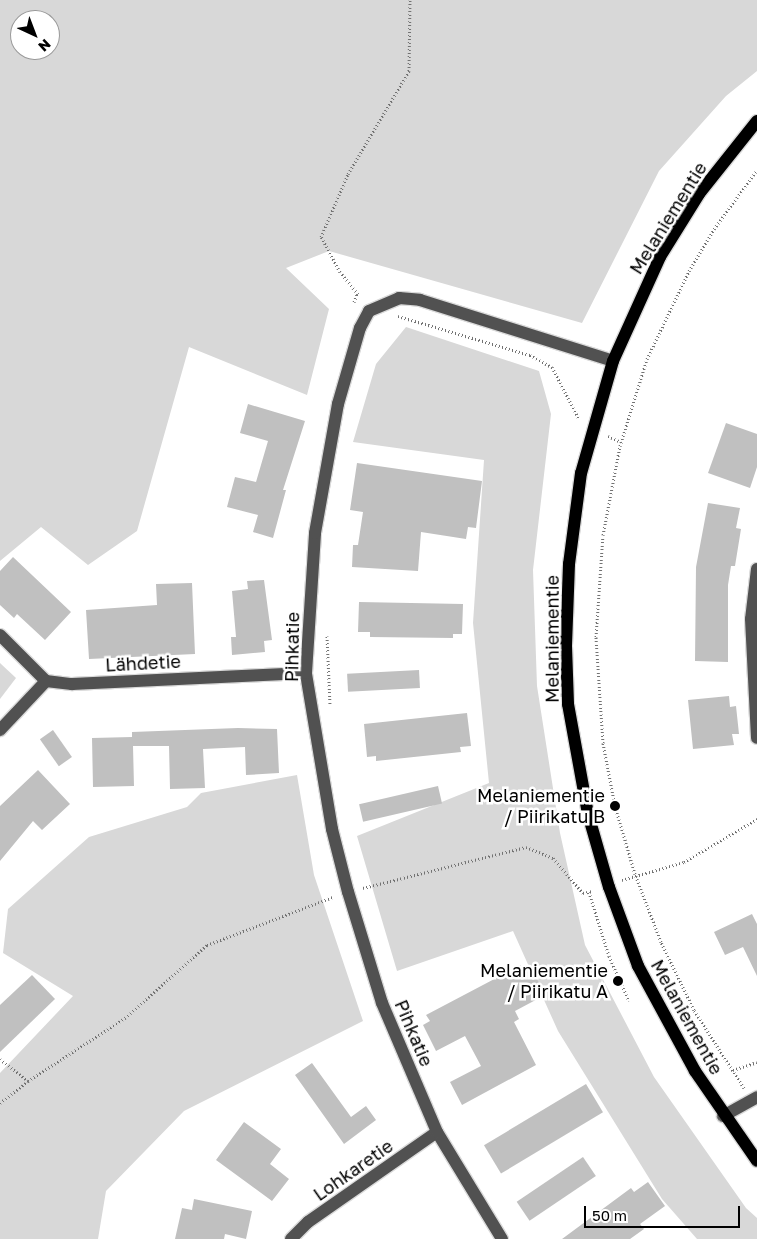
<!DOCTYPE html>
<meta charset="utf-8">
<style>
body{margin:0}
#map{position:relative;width:757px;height:1239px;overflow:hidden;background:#fff;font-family:"Golos Text",sans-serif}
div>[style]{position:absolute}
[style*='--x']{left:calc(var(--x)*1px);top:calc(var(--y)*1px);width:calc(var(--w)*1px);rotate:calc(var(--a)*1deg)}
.green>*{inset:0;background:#d8d8d8}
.building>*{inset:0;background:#c0c0c0;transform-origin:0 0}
.path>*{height:3px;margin-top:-1.5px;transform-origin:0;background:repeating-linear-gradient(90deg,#737373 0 1px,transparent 0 3.5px)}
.roads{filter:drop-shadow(1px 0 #dbdbdb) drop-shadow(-1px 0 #dbdbdb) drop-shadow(0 1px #dbdbdb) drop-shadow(0 -1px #dbdbdb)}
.minor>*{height:12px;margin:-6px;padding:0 6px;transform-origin:6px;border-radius:6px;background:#515151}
.major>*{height:12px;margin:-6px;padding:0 6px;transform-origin:6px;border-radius:6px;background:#000}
.dots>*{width:14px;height:14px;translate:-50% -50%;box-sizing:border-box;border:2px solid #fff;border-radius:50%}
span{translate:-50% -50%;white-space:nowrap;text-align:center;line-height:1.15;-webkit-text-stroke:5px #fff;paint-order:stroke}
.street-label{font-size:18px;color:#000}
.poi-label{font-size:18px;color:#000}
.right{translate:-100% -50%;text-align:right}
.north{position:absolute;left:10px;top:10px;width:50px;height:50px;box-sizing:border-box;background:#fff;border:1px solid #999;border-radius:50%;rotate:137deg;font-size:14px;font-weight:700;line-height:20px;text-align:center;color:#000}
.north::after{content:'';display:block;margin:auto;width:18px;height:22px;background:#000;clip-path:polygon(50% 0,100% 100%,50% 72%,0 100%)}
.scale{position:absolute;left:584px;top:1206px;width:156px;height:22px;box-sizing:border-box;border:2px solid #000;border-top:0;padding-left:6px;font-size:15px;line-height:18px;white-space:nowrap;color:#000;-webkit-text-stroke:4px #fff;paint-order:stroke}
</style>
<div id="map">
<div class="green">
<div style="clip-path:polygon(evenodd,0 0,757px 0,757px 71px,726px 96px,659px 171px,582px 323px,329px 251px,286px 268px,329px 309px,307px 395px,189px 347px,137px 531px,88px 565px,41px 527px,0 561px,0 0,20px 20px,50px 20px,50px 50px,20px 50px,20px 20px)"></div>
<div style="clip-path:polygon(406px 327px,539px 371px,551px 414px,533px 570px,537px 686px,560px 833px,585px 945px,654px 1077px,746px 1208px,757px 1218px,757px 1239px,697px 1239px,662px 1199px,558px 1031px,513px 931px,397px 971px,357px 836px,489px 783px,473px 623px,484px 460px,353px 442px,376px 364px)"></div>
<div style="clip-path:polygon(0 663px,16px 678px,0 699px)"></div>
<div style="clip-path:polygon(297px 775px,314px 875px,363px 1021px,184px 1111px,106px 1191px,98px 1239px,0 1239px,0 1073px,73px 996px,3px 953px,8px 909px,89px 837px,187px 807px,201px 793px)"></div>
</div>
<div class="building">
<div style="clip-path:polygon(248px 404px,305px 421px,283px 490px,286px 490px,273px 538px,253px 532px,258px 515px,227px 507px,235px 477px,256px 482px,268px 441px,240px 433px)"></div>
<div style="clip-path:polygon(726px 423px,757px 434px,757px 467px,750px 488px,708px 473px)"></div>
<div style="clip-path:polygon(357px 463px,482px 481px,476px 528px,468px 527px,466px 539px,421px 532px,418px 571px,352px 567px,353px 545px,358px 545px,363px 512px,350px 510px)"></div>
<div style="clip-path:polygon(708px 503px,740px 508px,736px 528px,741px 529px,735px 566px,731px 566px,728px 585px,728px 662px,695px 661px,696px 567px)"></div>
<div style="clip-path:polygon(13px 557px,71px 612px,45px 640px,17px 614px,14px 618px,0 605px,0 571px)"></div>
<div style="clip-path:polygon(264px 580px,272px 640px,264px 641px,265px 652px,232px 655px,231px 637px,236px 637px,232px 591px,248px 589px,247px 581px)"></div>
<div style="clip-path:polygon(192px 583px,195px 654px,89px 659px,86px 610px,157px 605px,156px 584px)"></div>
<div style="clip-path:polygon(359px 602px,463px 604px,462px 634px,453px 634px,453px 638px,370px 637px,370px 632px,358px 632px)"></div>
<div style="left:419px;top:670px;width:18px;height:72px;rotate:87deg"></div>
<div style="clip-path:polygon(729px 696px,730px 707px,736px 706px,739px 734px,732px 734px,734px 745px,693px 749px,688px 700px)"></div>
<div style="clip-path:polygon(467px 713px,471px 746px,460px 747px,461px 752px,376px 761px,376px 756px,367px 757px,364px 724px)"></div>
<div style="clip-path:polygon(238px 728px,277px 729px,279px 773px,246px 775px,245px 747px,203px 749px,205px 788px,170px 789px,169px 746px,133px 746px,134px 786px,93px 787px,92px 738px,132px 737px,132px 732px)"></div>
<div style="left:53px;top:730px;width:33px;height:16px;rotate:55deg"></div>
<div style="clip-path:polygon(38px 770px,70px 804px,42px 830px,33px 821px,0 861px,0 806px)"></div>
<div style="left:438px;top:786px;width:18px;height:81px;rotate:77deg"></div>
<div style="clip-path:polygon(752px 914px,757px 924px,757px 976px,743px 947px,725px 955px,714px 932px)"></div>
<div style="clip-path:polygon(521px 965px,525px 973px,532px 969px,545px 995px,515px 1011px,519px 1019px,514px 1022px,536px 1065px,462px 1105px,450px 1082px,481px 1066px,465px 1036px,436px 1051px,423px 1025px,430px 1021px,426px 1015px)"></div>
<div style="clip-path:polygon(32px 975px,55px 999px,0 1052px,0 1005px)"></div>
<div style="clip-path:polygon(312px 1063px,351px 1117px,366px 1106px,376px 1120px,344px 1144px,295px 1075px)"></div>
<div style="left:586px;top:1084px;width:33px;height:119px;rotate:59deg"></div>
<div style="clip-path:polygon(244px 1122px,281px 1149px,270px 1164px,289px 1179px,272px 1201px,216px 1160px)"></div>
<div style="left:583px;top:1157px;width:23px;height:80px;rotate:56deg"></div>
<div style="clip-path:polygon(648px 1182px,665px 1206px,640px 1224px,644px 1229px,630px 1239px,562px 1239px,631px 1188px,634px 1192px)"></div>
<div style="clip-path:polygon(194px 1199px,252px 1211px,246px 1239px,225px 1234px,224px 1239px,175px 1239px,182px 1208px,192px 1210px)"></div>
</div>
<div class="path">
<div style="--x:358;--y:294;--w:28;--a:-129"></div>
<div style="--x:340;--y:272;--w:40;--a:-118"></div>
<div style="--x:321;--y:237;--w:69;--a:-66.8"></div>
<div style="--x:348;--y:174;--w:120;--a:-59.4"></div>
<div style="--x:409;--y:71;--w:71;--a:-89.2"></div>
<div style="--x:354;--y:302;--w:9;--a:-69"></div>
<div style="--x:398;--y:316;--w:138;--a:16.5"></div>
<div style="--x:530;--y:355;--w:25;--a:29"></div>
<div style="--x:552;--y:367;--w:59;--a:62.6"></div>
<div style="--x:608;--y:436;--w:14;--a:25"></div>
<div style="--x:327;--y:636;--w:69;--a:87.5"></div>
<div style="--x:622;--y:880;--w:65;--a:-16.2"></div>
<div style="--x:684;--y:862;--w:85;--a:-30.5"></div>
<div style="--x:363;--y:888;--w:168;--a:-14.1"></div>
<div style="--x:526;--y:847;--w:29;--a:22"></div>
<div style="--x:553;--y:858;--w:46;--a:49.4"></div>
<div style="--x:583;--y:893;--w:10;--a:-11"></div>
<div style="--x:589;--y:892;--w:67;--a:72.6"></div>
<div style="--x:609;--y:956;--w:49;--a:66"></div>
<div style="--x:0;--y:1059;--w:36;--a:38"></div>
<div style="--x:733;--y:1070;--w:25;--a:-18"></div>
<div style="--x:744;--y:1088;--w:93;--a:-122.7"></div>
<div style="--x:694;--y:1010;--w:76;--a:-115.9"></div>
<div style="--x:661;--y:942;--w:73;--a:-110.9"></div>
<div style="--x:635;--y:874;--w:71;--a:-106.4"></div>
<div style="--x:615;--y:806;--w:64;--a:-100.8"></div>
<div style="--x:603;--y:743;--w:106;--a:-93.8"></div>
<div style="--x:596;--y:637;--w:102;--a:-86.1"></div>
<div style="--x:603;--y:535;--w:91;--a:-79.2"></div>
<div style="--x:620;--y:446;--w:91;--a:-72.8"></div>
<div style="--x:647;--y:359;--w:98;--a:-64.5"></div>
<div style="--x:689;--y:271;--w:49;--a:-59.2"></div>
<div style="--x:714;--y:229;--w:73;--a:-53.9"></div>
<div style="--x:0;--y:1103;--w:36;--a:-38"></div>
<div style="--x:28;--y:1081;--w:116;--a:-33"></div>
<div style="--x:125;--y:1018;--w:110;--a:-41.7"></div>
<div style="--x:207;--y:945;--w:135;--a:-20.9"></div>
</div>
<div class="roads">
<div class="minor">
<div style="--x:757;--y:569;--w:50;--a:96.8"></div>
<div style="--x:751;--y:619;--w:119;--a:87.1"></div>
<div style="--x:0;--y:635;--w:65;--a:45"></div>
<div style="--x:46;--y:681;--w:26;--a:7"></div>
<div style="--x:72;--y:684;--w:234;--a:-2.7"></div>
<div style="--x:0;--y:730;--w:67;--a:-46.8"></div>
<div style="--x:723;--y:1116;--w:39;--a:-29"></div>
<div style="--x:291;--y:1239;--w:24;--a:-45"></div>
<div style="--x:308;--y:1222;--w:157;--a:-34.9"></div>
<div style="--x:502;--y:1239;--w:125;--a:-121.3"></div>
<div style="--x:437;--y:1132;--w:140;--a:-113.1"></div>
<div style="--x:382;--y:1003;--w:116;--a:-107"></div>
<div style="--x:348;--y:892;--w:65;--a:-104.3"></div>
<div style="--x:332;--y:829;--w:158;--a:-99.5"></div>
<div style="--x:306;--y:673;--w:140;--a:-86.3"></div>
<div style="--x:315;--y:533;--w:131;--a:-79.9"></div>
<div style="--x:338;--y:404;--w:79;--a:-73.9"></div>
<div style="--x:360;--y:328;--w:19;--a:-62"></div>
<div style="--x:369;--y:311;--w:33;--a:-23"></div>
<div style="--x:399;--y:298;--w:21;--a:5"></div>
<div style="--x:420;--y:300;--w:202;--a:17.5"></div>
</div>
<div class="major">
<div style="--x:757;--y:121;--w:93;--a:128.5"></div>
<div style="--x:699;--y:194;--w:74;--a:121.8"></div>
<div style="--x:660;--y:257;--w:114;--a:114.3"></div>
<div style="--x:613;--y:361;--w:116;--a:105.9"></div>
<div style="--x:581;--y:473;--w:92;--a:97.5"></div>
<div style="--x:569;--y:564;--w:82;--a:92.1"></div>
<div style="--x:566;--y:646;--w:58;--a:88"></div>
<div style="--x:568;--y:704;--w:112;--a:79.7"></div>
<div style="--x:588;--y:814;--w:76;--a:74"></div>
<div style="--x:609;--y:887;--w:84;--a:69.8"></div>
<div style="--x:638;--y:966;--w:119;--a:61.5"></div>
<div style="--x:695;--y:1071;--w:109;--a:55.4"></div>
</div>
</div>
<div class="dots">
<div style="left:615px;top:806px;background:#000"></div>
<div style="left:618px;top:981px;background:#000"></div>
</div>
<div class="street-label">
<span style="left:668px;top:218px;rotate:-58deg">Melaniementie</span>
<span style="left:552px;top:639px;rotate:-90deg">Melaniementie</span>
<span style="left:292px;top:647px;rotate:-89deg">Pihkatie</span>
<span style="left:143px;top:663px;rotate:-3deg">Lähdetie</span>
<span style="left:687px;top:1017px;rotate:61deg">Melaniementie</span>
<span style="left:414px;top:1033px;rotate:67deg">Pihkatie</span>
<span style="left:353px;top:1170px;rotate:-35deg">Lohkaretie</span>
</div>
<div class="poi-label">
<span class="right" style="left:605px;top:806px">Melaniementie<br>/ Piirikatu B</span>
<span class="right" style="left:608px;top:981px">Melaniementie<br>/ Piirikatu A</span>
</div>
<div class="north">N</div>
<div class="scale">50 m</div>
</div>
